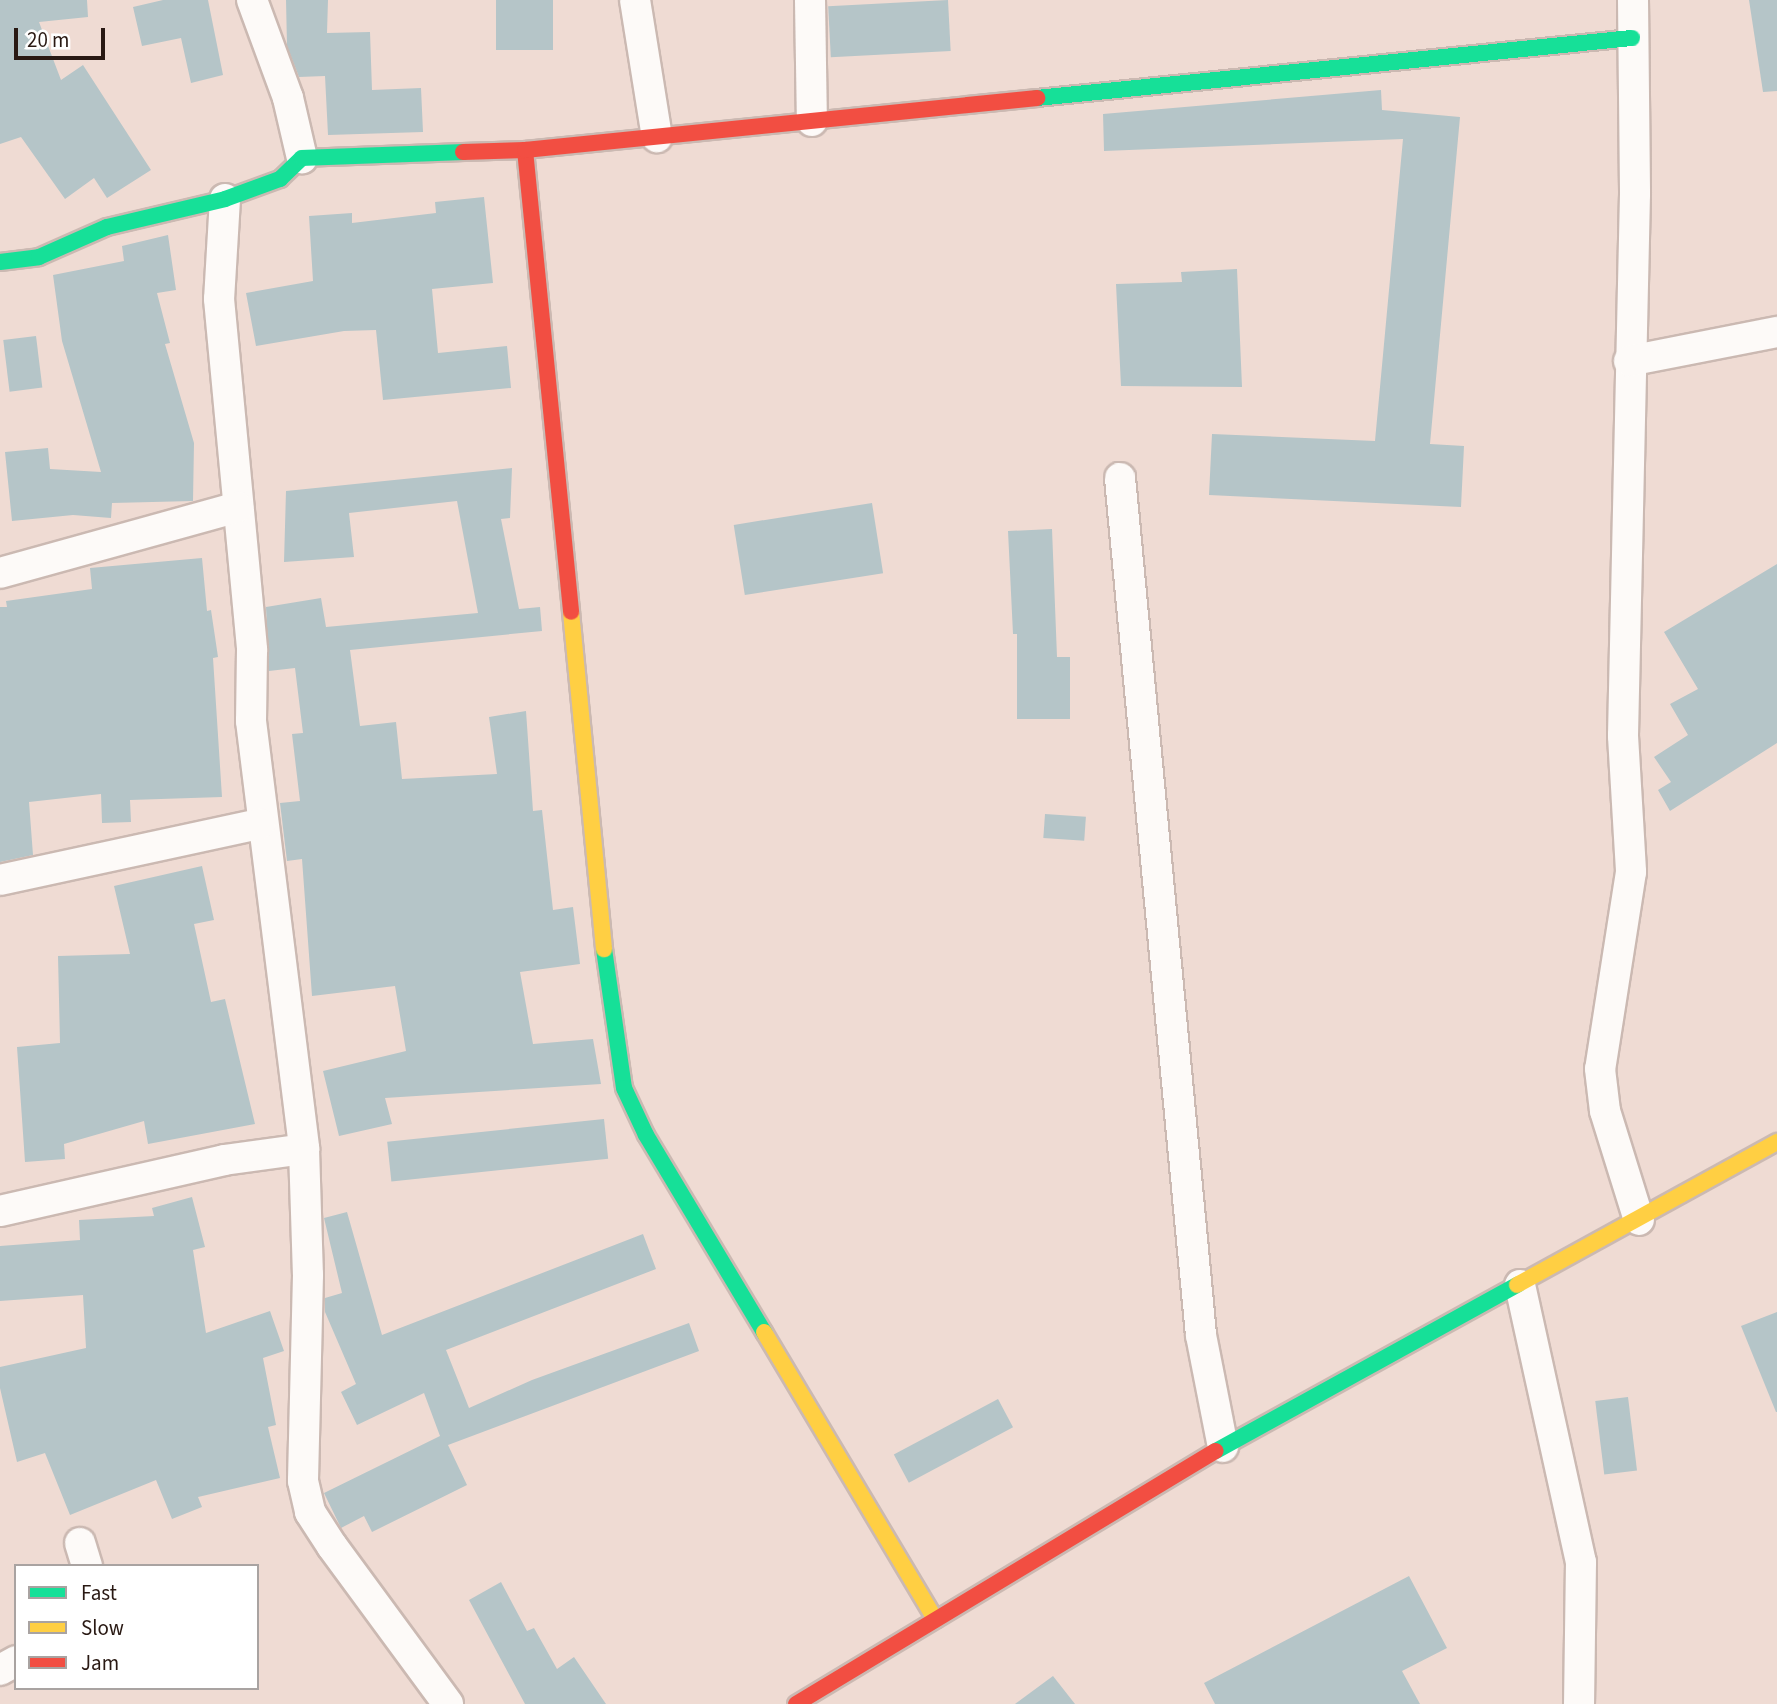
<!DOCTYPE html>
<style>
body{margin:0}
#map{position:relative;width:1777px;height:1704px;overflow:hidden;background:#efdbd3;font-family:"Source Sans 3",sans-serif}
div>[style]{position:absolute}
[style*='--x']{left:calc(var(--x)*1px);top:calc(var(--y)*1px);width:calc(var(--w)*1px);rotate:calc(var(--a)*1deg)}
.building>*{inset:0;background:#b5c5c8;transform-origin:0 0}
.roads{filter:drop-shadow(2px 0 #cbb9b2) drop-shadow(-2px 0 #cbb9b2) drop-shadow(0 2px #cbb9b2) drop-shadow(0 -2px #cbb9b2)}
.street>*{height:30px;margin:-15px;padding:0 15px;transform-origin:15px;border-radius:15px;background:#fdfaf8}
.fast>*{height:16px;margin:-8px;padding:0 8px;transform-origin:8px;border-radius:8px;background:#16e098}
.slow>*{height:16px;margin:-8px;padding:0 8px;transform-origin:8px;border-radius:8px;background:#ffcf43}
.jam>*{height:16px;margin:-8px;padding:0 8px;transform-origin:8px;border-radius:8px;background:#f24e42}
span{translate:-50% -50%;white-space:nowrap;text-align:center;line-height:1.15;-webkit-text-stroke:5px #fff;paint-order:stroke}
.legend{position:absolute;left:14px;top:1564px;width:245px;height:126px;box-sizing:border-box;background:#fff;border:2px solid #a9a3a1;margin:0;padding:9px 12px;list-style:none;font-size:21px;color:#291913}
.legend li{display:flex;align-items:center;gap:14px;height:35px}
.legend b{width:35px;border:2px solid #a9a3a1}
.scale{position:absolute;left:14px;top:28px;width:91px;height:32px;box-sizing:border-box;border:4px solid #291913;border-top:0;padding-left:9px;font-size:21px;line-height:24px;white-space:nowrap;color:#291913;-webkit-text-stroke:5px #fff;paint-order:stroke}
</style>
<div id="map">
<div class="building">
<div style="clip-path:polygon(0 0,87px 0,88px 17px,39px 22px,61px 80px,83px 65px,151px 170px,107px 198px,94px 178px,65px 199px,21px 137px,0 144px)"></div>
<div style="clip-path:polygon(163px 0,208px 0,223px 75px,191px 83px,181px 38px,142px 46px,133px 7px)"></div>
<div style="clip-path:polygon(286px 0,328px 0,327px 33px,370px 32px,372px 90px,421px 88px,423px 132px,328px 135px,325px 76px,299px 77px,287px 46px)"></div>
<div style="left:496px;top:0;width:57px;height:50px"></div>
<div style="left:948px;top:0;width:51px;height:120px;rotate:87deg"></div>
<div style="clip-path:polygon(1749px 0,1777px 0,1777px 91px,1763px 92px)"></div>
<div style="clip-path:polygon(1381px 90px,1382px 110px,1460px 117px,1430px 444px,1464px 446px,1461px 507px,1209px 495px,1212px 434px,1375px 441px,1403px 139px,1104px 151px,1103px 114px)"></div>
<div style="clip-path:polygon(484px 197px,493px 283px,432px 289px,438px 353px,507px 346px,511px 388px,383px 400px,376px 330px,344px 331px,256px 346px,246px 293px,313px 281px,309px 216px,352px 213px,352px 223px,436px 213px,435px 202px)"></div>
<div style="clip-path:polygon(168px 235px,176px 290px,157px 293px,170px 343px,165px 344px,194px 443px,193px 501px,112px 503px,111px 518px,73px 515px,12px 521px,5px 452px,48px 448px,50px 469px,101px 472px,62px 341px,53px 275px,124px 261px,122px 246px)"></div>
<div style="clip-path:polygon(1237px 269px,1242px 387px,1121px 386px,1116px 284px,1182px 282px,1181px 272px)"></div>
<div style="left:36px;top:336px;width:52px;height:33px;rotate:83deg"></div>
<div style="clip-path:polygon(512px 468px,510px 518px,501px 519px,519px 609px,540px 607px,542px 631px,350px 650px,360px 726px,396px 722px,402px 779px,497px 774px,489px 717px,526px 711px,533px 811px,542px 810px,553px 910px,573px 907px,580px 964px,520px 972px,533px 1044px,593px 1039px,601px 1084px,385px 1098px,392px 1124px,339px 1136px,323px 1071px,406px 1051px,395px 986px,312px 996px,302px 859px,287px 861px,280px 803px,300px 801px,292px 734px,303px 733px,295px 668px,269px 671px,266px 607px,321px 598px,326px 627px,478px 613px,457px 501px,349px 513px,354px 557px,284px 562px,286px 491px)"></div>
<div style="left:872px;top:503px;width:71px;height:140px;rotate:81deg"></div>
<div style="clip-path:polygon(1052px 529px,1057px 657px,1070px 657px,1070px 719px,1017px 719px,1017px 634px,1013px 634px,1008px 531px)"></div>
<div style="clip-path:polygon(202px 558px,207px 611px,211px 610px,218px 657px,213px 658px,222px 797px,130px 800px,131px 822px,102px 823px,101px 794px,29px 802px,33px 855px,0 862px,0 607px,7px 607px,6px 601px,92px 589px,90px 568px)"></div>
<div style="clip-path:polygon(1777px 564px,1777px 743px,1670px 811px,1658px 790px,1671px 782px,1654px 757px,1688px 735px,1670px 704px,1698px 689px,1664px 632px)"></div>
<div style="left:1045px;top:814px;width:41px;height:24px;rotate:4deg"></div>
<div style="clip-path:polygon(202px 866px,214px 920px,194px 924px,211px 1002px,225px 999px,255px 1124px,148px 1144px,144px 1121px,64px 1144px,65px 1159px,25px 1162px,17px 1047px,60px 1043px,58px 956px,130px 954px,114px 886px)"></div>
<div style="left:604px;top:1119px;width:40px;height:218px;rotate:84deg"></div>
<div style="clip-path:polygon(192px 1197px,205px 1247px,193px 1250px,206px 1333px,270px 1311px,284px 1351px,263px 1358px,276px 1425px,268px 1427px,280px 1478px,198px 1497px,202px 1507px,172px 1519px,156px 1480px,70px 1515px,45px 1453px,17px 1462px,0 1388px,0 1367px,86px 1348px,83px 1295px,0 1301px,0 1246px,80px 1240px,79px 1220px,154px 1216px,152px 1208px)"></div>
<div style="clip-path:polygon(347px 1212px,382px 1335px,643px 1234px,656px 1269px,446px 1350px,469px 1408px,532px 1380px,689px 1323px,699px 1351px,448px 1445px,467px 1485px,372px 1532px,364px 1516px,341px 1528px,324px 1493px,440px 1436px,424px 1393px,357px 1425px,341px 1392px,356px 1384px,325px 1312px,325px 1298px,342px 1293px,324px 1218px)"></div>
<div style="clip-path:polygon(1777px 1312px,1777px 1412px,1776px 1412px,1741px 1326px)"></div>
<div style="left:1628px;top:1397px;width:74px;height:33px;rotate:83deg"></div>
<div style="left:998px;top:1399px;width:32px;height:118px;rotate:62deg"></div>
<div style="clip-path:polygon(1409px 1576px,1447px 1648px,1402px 1671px,1420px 1704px,1215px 1704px,1204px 1683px)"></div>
<div style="clip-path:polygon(501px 1582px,527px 1631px,534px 1628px,557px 1669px,574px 1657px,606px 1704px,525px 1704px,469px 1600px)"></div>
<div style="clip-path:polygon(1053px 1676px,1075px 1704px,1015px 1704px)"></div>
</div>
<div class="roads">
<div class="street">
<div style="--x:252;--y:0;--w:104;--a:69.8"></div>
<div style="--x:288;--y:98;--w:62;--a:76.9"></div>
<div style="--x:635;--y:0;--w:139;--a:80.9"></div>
<div style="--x:810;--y:0;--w:121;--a:89.1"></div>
<div style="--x:1633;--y:0;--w:194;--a:89.4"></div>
<div style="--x:1635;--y:194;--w:542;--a:91.27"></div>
<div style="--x:1623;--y:736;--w:136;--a:86.6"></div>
<div style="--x:1631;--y:872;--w:199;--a:98.9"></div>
<div style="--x:1600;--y:1069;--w:42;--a:83.2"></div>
<div style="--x:1605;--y:1111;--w:114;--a:72.7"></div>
<div style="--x:225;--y:199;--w:100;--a:93.4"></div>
<div style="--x:219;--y:299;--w:353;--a:84.6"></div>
<div style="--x:252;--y:650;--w:71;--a:90.8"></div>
<div style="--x:251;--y:721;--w:431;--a:82.9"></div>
<div style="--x:304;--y:1149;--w:126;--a:88.2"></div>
<div style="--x:308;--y:1275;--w:206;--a:91.4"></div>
<div style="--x:303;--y:1481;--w:32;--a:77"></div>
<div style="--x:310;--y:1512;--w:40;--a:57.1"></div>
<div style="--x:332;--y:1546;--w:196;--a:53.7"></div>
<div style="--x:1629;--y:361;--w:151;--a:-11.1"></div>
<div style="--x:1120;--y:478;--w:861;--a:84.6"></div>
<div style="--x:1201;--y:1335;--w:114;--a:78.9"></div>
<div style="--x:0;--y:573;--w:247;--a:-15.5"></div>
<div style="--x:0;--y:880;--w:266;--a:-12.2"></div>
<div style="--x:0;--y:1211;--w:230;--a:-12.8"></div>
<div style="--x:224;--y:1160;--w:81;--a:-7.8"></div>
<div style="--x:1520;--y:1285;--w:284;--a:77.6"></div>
<div style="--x:1581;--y:1562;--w:142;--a:90.8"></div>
<div style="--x:80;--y:1543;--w:24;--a:73"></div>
<div style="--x:0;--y:1670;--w:18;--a:-29"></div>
</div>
<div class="fast">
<div style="--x:1037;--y:98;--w:598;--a:-5.76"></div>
<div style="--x:0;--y:262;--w:39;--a:-7"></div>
<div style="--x:39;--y:257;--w:74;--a:-23.8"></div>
<div style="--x:107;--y:227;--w:121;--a:-13.3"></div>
<div style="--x:225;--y:199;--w:59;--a:-20"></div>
<div style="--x:280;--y:179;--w:30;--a:-44"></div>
<div style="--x:302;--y:158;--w:161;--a:-2.1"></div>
<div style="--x:604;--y:949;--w:140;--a:81.8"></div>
<div style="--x:624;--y:1088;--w:52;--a:64.9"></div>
<div style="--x:646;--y:1135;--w:230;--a:59.1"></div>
<div style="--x:1216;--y:1451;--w:344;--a:-28.9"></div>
</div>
<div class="slow">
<div style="--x:571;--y:612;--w:339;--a:84.4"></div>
<div style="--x:1517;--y:1285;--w:297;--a:-28.8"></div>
<div style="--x:764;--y:1332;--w:335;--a:59.2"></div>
</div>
<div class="jam">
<div style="--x:525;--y:150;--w:464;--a:84.3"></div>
<div style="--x:463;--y:152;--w:62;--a:-1.8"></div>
<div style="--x:525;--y:150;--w:515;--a:-5.8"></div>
<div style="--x:796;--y:1704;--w:490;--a:-31.1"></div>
</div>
</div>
<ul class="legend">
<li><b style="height:9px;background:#16e098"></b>Fast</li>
<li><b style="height:9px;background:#ffcf43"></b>Slow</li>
<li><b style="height:9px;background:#f24e42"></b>Jam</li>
</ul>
<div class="scale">20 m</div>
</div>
